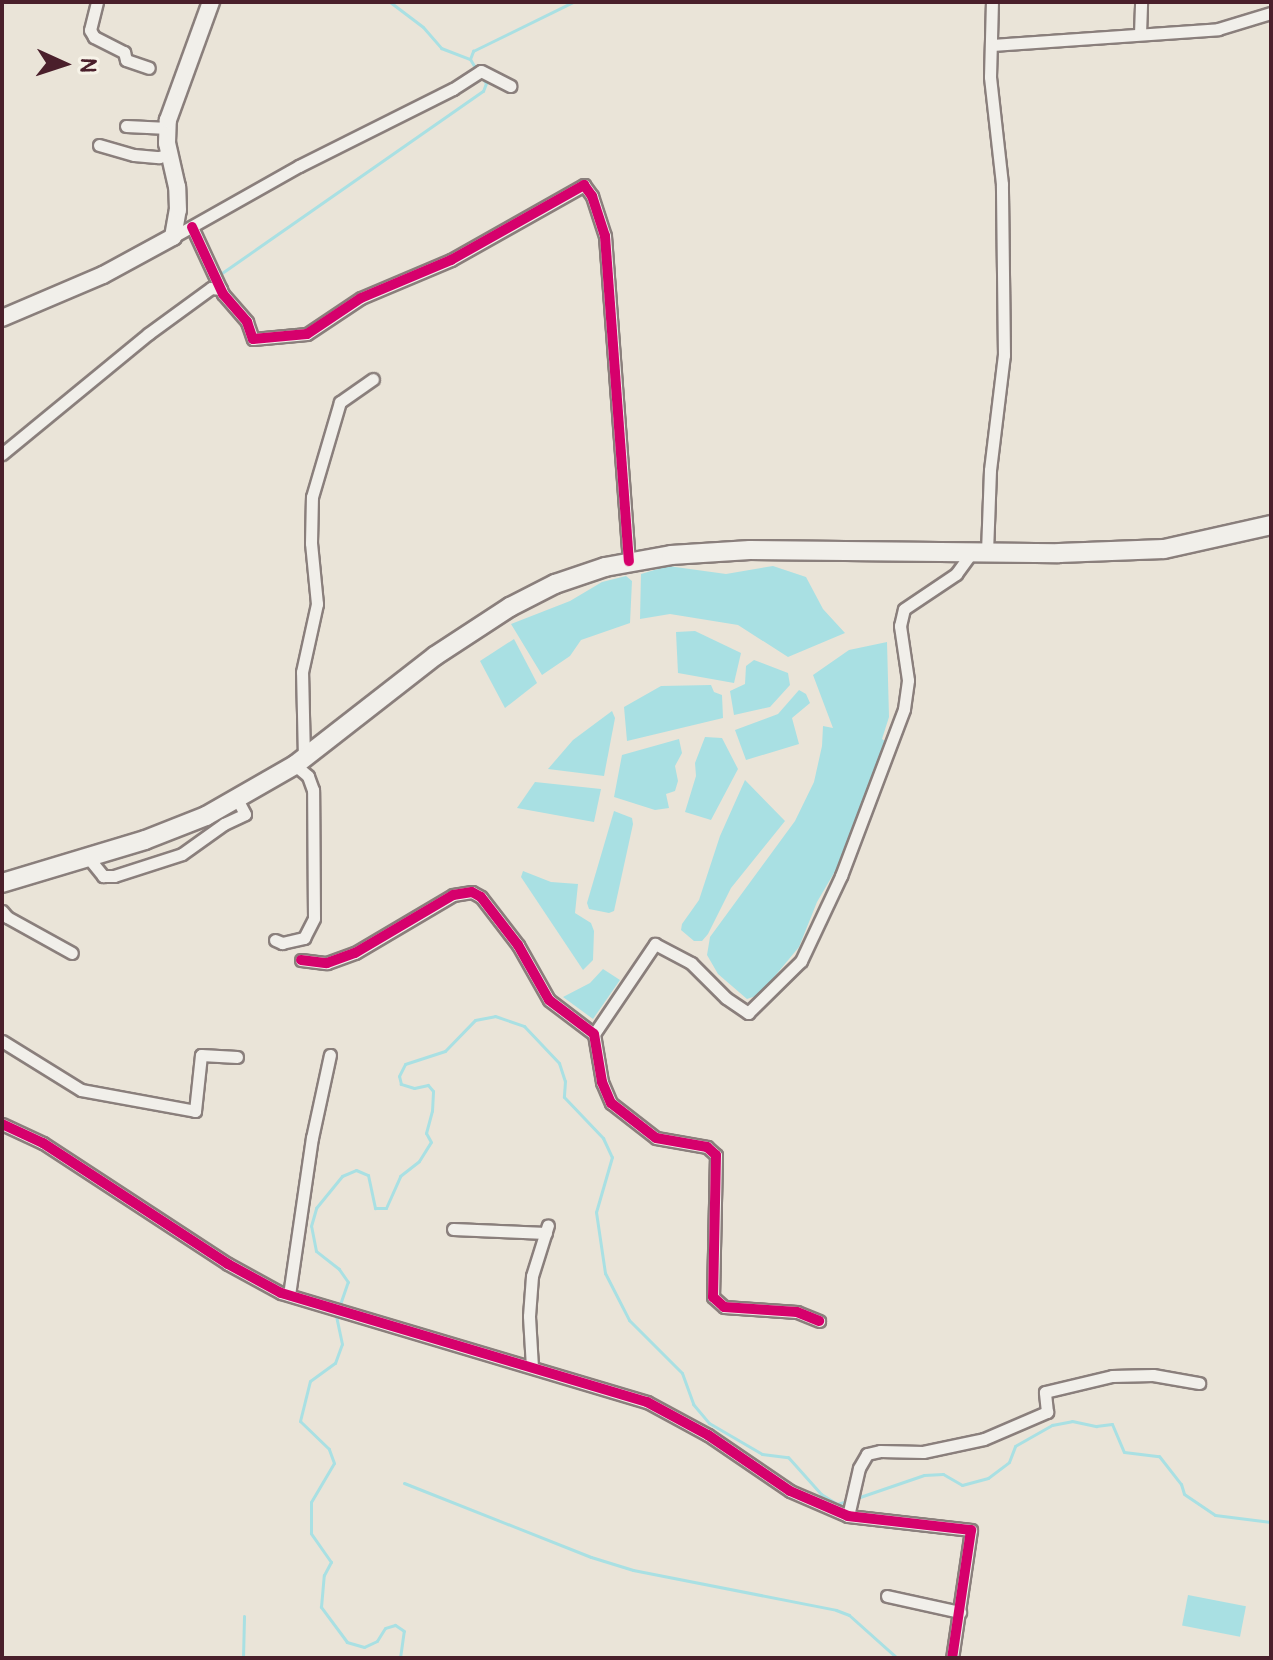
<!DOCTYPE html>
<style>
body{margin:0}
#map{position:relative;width:1273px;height:1660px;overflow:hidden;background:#eae4d8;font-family:Pangolin,sans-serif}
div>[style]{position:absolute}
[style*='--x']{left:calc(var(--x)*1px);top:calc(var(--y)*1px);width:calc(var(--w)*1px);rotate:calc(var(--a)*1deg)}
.water>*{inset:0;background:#a9e0e3;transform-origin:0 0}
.stream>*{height:3px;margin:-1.5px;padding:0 1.5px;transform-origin:1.5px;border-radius:1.5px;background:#a9e0e3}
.roads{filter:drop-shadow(2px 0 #8a7f7c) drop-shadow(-2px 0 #8a7f7c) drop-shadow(0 2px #8a7f7c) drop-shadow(0 -2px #8a7f7c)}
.street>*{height:11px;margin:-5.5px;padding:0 5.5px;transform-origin:5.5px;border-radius:5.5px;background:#f1efea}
.secondary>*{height:16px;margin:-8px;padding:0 8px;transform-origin:8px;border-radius:8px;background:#f1efea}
.primary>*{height:18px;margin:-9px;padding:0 9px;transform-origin:9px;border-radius:9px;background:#f1efea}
.cycleway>*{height:10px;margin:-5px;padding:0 5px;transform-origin:5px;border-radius:5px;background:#d6006c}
span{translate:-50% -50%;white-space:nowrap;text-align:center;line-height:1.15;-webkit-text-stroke:8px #f7f3e8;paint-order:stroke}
.frame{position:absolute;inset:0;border:4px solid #4a1f2b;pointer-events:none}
.north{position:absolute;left:24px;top:24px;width:80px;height:80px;-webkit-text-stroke:6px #f7f3e8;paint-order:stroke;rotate:93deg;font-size:22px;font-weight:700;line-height:32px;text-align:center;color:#4a1f2b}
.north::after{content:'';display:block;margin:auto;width:28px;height:36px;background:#4a1f2b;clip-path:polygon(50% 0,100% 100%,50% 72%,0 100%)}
</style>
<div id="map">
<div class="water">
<div style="clip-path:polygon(668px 566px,726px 574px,773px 566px,806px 577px,823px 609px,845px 633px,788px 657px,738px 625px,670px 614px,640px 619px,641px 574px)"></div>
<div style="clip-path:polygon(626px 576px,632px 581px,630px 623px,581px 640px,570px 656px,542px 675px,511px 624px,570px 601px,602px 582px)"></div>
<div style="clip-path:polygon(695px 631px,741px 653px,734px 683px,678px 673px,676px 632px)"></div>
<div style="clip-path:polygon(514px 639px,537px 683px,505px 708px,480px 661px)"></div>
<div style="clip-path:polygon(887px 642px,889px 717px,882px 739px,889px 744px,841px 861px,817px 902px,799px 947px,759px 995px,747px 999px,718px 974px,707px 955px,710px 937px,795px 821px,814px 782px,822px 746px,823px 726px,833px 728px,813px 675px,849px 650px)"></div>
<div style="clip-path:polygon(754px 660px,788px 673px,790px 685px,770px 707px,734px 715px,730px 691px,745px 684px,746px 666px)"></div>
<div style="clip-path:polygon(711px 685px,714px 692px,722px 695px,723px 718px,627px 741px,624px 707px,661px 686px)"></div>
<div style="clip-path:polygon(799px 690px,806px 694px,810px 703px,792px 718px,799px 744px,746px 760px,735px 730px,778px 714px)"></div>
<div style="clip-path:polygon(612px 711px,615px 718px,604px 776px,548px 769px,573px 740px)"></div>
<div style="clip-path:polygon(705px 737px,722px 738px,738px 769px,711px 820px,685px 812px,696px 776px,695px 763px)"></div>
<div style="clip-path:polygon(679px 739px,682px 753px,675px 766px,678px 781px,675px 791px,666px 794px,669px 808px,655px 810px,614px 797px,622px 755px)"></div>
<div style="clip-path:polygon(745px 780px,785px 821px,731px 888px,708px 934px,702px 941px,694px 941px,681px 930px,682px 924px,699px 900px,720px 836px)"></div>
<div style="clip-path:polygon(535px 782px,601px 789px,594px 822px,517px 808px)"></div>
<div style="clip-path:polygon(614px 811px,632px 818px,633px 824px,614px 911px,609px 913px,589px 909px,587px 903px)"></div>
<div style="clip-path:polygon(523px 871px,551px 882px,578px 884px,575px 913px,591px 923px,594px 931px,593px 960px,583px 970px,521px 877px)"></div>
<div style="clip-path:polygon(603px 969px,620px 980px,593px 1019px,563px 997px,590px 983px)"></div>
<div style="left:1188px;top:1595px;width:59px;height:31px;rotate:11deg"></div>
</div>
<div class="stream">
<div style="--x:390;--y:2;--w:41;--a:37.1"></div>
<div style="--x:423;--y:27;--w:28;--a:49"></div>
<div style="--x:441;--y:48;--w:31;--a:21"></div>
<div style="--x:476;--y:69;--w:12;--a:-121"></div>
<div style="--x:470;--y:59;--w:9;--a:-69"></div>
<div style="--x:473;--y:51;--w:111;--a:-26.1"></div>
<div style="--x:219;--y:275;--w:322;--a:-34.9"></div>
<div style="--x:483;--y:91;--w:9;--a:-69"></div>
<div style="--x:486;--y:83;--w:10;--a:-127"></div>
<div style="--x:158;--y:320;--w:68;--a:-36"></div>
<div style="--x:404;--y:1483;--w:201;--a:21.6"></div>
<div style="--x:591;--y:1557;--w:44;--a:17.2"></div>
<div style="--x:633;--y:1570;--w:207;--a:11.1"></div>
<div style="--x:836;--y:1610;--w:14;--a:21"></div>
<div style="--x:849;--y:1615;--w:64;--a:41.9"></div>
<div style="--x:854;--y:1499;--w:74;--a:-18.9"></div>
<div style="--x:924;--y:1475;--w:19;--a:-3"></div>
<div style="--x:943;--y:1474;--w:22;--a:30"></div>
<div style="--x:962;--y:1485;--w:27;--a:-15"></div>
<div style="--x:988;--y:1478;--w:26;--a:-37"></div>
<div style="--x:1009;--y:1462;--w:17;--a:-69"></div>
<div style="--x:1015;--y:1446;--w:43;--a:-29.6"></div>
<div style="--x:1052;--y:1425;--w:20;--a:-11"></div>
<div style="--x:1072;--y:1421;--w:25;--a:12"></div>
<div style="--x:1096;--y:1426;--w:16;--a:-7"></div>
<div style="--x:1112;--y:1424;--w:30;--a:67"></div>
<div style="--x:1124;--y:1452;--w:35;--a:7"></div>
<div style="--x:1159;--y:1456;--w:36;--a:52"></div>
<div style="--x:1181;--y:1484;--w:10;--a:73"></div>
<div style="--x:1184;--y:1494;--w:37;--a:34"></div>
<div style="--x:1215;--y:1515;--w:56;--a:7.1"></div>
<div style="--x:243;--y:1658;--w:42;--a:-88.6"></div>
<div style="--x:400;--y:1658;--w:27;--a:-82"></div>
<div style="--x:404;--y:1631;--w:11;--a:-146"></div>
<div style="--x:395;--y:1625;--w:10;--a:163"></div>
<div style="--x:385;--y:1628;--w:15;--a:122"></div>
<div style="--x:377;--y:1641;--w:14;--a:155"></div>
<div style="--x:364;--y:1647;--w:18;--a:-164"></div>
<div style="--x:347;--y:1642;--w:44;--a:-126.6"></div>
<div style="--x:321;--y:1607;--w:32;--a:-85"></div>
<div style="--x:324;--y:1575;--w:15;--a:-62"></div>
<div style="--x:331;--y:1562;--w:35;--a:-125"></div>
<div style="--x:311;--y:1533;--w:31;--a:-90"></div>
<div style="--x:311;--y:1502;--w:45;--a:-59.5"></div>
<div style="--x:334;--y:1463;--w:15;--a:-110"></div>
<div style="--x:329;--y:1449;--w:40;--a:-136"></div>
<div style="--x:300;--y:1421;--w:41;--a:-76"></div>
<div style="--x:310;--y:1381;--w:31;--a:-36"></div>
<div style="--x:335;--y:1363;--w:20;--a:-70"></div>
<div style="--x:342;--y:1344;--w:29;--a:-102"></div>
<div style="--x:336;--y:1316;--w:36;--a:-71"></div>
<div style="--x:348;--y:1282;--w:16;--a:-125"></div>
<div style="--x:339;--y:1269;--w:29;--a:-142"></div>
<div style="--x:316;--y:1251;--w:25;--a:-101"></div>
<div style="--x:311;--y:1226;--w:19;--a:-74"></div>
<div style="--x:316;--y:1208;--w:41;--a:-50.9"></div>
<div style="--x:342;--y:1176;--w:15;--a:-23"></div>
<div style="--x:356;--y:1170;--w:13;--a:23"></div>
<div style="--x:368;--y:1175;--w:34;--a:78"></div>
<div style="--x:375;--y:1208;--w:11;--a:0"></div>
<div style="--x:386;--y:1208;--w:35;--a:-66"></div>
<div style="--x:400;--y:1176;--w:24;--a:-38"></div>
<div style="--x:419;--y:1161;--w:22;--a:-58"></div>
<div style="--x:431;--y:1142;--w:10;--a:-119"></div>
<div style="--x:426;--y:1133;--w:23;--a:-75"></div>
<div style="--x:432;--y:1111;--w:20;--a:-87"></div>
<div style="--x:433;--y:1091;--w:8;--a:-130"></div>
<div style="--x:428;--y:1085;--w:14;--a:168"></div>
<div style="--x:414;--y:1088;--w:14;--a:-163"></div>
<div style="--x:401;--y:1084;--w:8;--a:-104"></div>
<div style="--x:399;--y:1076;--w:13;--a:-63"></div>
<div style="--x:405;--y:1064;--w:42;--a:-18"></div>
<div style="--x:445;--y:1051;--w:43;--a:-45.9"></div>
<div style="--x:475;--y:1020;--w:20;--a:-11"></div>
<div style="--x:495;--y:1016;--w:31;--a:19"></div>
<div style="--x:524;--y:1026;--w:51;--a:46.6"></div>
<div style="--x:559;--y:1063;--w:19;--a:72"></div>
<div style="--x:565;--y:1081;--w:16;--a:94"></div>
<div style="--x:564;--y:1097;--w:57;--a:46.4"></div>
<div style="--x:603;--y:1138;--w:21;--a:65"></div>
<div style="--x:612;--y:1157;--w:57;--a:106.2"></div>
<div style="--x:596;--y:1212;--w:62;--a:81.6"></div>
<div style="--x:605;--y:1273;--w:53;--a:62.9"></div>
<div style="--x:629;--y:1320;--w:75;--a:45"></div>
<div style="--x:682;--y:1373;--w:33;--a:70"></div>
<div style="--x:693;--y:1404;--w:25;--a:50"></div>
<div style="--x:709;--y:1423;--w:61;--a:30.3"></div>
<div style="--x:762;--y:1454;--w:26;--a:7"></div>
<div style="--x:788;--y:1457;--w:50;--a:48.3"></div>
<div style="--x:821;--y:1494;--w:19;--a:32"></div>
<div style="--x:837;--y:1504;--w:10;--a:-17"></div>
</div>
<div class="roads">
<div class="street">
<div style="--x:97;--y:2;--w:29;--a:104"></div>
<div style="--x:90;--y:30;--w:8;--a:60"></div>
<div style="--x:94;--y:37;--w:34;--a:27"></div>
<div style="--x:124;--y:52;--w:8;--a:76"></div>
<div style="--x:126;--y:60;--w:24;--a:19"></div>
<div style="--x:1140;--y:34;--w:32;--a:-88"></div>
<div style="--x:992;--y:45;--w:227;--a:-4"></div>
<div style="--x:1218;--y:29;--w:55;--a:-16.8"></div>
<div style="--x:126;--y:126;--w:42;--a:2.7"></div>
<div style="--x:99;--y:145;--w:36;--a:16"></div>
<div style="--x:134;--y:155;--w:25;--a:5"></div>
<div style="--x:159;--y:157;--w:11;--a:-15"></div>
<div style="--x:192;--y:227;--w:74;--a:65.2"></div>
<div style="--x:223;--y:294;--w:37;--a:49"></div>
<div style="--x:247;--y:322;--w:18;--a:71"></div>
<div style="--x:253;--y:339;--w:54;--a:-5.3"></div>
<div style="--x:307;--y:334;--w:65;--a:-33.7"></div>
<div style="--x:361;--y:298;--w:98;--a:-22.9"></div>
<div style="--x:451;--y:260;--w:153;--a:-29.4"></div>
<div style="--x:584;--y:185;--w:14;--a:54"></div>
<div style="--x:592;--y:196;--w:42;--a:72"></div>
<div style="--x:605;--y:236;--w:326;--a:85.8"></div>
<div style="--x:173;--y:237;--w:145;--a:-29.4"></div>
<div style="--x:299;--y:166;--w:172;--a:-26.6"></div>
<div style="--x:453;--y:89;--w:33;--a:-33"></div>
<div style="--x:481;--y:71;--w:33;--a:27"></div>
<div style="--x:2;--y:454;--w:189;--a:-39.4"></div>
<div style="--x:148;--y:334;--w:78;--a:-36.1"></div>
<div style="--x:211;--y:288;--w:10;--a:6"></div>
<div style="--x:987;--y:552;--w:82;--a:-87.9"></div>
<div style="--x:990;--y:470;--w:116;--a:-83.1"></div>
<div style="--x:1004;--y:355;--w:171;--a:-90.7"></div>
<div style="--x:1002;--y:184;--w:108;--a:-96.4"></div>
<div style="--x:990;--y:77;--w:75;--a:-88.5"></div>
<div style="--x:304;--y:758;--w:86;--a:-91.3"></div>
<div style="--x:302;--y:672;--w:70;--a:-77.6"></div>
<div style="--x:317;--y:604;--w:61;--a:-95.6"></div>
<div style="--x:311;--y:543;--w:46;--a:-88.8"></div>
<div style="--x:312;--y:497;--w:99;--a:-73.6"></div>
<div style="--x:340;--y:402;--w:40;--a:-34.9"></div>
<div style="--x:87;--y:856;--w:26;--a:51"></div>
<div style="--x:103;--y:876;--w:11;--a:0"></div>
<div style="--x:114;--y:876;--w:71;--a:-17.9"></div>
<div style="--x:182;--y:854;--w:52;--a:-35.5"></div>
<div style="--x:224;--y:824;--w:23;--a:-25"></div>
<div style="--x:245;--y:814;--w:17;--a:-118"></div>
<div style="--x:2;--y:911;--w:8;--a:50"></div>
<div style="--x:7;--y:917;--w:74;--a:29"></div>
<div style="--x:275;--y:940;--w:8;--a:23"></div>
<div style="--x:282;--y:943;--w:23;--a:-13"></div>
<div style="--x:304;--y:938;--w:22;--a:-63"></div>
<div style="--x:314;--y:918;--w:128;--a:-90.4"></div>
<div style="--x:313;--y:790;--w:15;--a:-110"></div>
<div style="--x:308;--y:776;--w:17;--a:-140"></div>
<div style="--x:301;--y:960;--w:26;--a:7"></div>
<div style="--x:327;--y:963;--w:30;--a:-20"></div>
<div style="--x:355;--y:953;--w:114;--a:-30.6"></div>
<div style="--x:453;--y:895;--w:19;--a:-9"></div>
<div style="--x:472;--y:892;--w:10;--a:29"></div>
<div style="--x:481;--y:897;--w:61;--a:52.4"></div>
<div style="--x:518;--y:945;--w:63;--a:60.6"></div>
<div style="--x:549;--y:1000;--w:56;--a:37.1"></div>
<div style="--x:594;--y:1034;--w:49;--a:80.5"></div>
<div style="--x:602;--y:1082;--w:23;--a:67"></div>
<div style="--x:611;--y:1103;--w:57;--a:37.9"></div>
<div style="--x:656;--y:1138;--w:52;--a:10"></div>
<div style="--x:707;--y:1147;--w:12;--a:42"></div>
<div style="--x:716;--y:1155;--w:142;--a:91.2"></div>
<div style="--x:713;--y:1297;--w:15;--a:42"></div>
<div style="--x:724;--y:1307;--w:73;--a:3.9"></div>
<div style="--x:797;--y:1312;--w:24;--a:22"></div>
<div style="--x:594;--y:1034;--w:109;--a:-55.9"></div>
<div style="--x:655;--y:944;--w:41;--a:27.8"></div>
<div style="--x:691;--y:963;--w:49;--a:45"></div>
<div style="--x:726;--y:998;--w:27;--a:34"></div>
<div style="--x:748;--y:1013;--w:74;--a:-44.5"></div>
<div style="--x:801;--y:961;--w:94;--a:-64.8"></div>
<div style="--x:841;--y:876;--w:178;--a:-69.3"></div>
<div style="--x:904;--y:709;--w:29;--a:-82"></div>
<div style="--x:908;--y:680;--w:55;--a:-98.4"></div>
<div style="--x:900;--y:626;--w:17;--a:-77"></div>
<div style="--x:904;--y:609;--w:63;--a:-33.9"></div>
<div style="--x:956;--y:574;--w:27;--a:-54"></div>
<div style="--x:2;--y:1041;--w:93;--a:31.8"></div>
<div style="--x:81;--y:1090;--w:116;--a:10.4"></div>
<div style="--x:195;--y:1111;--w:56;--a:-83.9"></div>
<div style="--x:201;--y:1055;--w:36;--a:3"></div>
<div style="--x:2;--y:1124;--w:45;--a:24.9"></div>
<div style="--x:43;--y:1143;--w:221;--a:33.2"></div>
<div style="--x:228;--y:1264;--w:60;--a:28.7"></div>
<div style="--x:281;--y:1293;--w:382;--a:16.6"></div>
<div style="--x:647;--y:1402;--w:69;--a:28.4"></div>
<div style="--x:708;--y:1435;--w:99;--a:34.3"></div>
<div style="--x:790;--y:1491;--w:63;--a:23.3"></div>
<div style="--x:848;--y:1516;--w:124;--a:6.5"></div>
<div style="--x:971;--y:1530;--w:129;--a:98.4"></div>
<div style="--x:453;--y:1229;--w:93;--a:2.5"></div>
<div style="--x:289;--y:1295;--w:159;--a:-81.7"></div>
<div style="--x:312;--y:1138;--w:85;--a:-77.8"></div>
<div style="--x:532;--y:1367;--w:51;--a:-93.4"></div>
<div style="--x:529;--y:1316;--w:40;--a:-85.7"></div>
<div style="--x:532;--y:1276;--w:53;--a:-72.6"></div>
<div style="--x:848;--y:1516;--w:49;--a:-77.1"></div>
<div style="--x:859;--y:1468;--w:16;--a:-60"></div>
<div style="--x:867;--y:1454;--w:13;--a:-13"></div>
<div style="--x:880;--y:1451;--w:43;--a:1.3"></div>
<div style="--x:923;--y:1452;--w:62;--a:-12"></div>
<div style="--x:984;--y:1439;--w:69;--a:-23.2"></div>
<div style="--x:1047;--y:1412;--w:20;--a:-96"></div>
<div style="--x:1045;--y:1392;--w:69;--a:-13.4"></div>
<div style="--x:1112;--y:1376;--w:41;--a:-1.4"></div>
<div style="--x:1153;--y:1375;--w:47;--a:9.9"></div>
<div style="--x:887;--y:1596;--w:75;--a:12.4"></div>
</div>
<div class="secondary">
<div style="--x:2;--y:318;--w:110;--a:-23.1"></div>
<div style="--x:103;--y:275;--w:80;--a:-28.5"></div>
<div style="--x:173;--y:237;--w:27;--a:-80"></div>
<div style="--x:178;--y:210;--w:23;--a:-92"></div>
<div style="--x:177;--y:187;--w:45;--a:-102.8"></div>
<div style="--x:167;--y:143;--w:23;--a:-88"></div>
<div style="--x:168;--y:120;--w:126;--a:-70"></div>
</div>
<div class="primary">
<div style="--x:2;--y:883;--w:149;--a:-16.7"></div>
<div style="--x:145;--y:840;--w:66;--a:-21.5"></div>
<div style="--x:206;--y:816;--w:103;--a:-29.8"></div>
<div style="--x:295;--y:765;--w:177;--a:-37.9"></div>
<div style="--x:435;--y:656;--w:90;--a:-33.2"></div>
<div style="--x:510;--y:607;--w:51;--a:-27.1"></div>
<div style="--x:555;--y:584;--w:53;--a:-18.8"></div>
<div style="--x:605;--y:567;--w:67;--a:-10.3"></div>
<div style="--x:671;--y:555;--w:79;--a:-3.6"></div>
<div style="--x:750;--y:550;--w:309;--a:0.6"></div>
<div style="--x:1059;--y:553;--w:105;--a:-2.2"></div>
<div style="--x:1164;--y:549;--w:110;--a:-12.6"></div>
</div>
</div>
<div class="cycleway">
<div style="--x:192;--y:227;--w:74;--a:65.2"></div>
<div style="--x:223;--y:294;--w:37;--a:49"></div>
<div style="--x:247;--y:322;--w:18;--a:71"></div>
<div style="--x:253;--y:339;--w:54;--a:-5.3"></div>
<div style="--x:307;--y:334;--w:65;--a:-33.7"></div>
<div style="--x:361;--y:298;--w:98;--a:-22.9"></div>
<div style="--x:451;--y:260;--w:153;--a:-29.4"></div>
<div style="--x:584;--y:185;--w:14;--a:54"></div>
<div style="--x:592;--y:196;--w:42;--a:72"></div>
<div style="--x:605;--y:236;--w:326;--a:85.8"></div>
<div style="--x:301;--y:960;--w:26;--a:7"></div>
<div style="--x:327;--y:963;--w:30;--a:-20"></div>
<div style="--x:355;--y:953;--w:114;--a:-30.6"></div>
<div style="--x:453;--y:895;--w:19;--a:-9"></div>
<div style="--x:472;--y:892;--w:10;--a:29"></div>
<div style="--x:481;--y:897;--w:61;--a:52.4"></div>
<div style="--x:518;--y:945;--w:63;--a:60.6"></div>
<div style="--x:549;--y:1000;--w:56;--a:37.1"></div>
<div style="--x:594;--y:1034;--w:49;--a:80.5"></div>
<div style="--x:602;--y:1082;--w:23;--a:67"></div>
<div style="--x:611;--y:1103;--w:57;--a:37.9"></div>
<div style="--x:656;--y:1138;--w:52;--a:10"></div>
<div style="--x:707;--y:1147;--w:12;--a:42"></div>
<div style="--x:716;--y:1155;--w:142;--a:91.2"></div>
<div style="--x:713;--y:1297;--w:15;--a:42"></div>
<div style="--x:724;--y:1307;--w:73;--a:3.9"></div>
<div style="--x:797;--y:1312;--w:24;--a:22"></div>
<div style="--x:2;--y:1124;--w:45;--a:24.9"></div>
<div style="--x:43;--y:1143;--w:221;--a:33.2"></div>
<div style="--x:228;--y:1264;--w:60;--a:28.7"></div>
<div style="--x:281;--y:1293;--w:382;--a:16.6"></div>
<div style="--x:647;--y:1402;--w:69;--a:28.4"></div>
<div style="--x:708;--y:1435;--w:99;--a:34.3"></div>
<div style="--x:790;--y:1491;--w:63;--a:23.3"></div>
<div style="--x:848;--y:1516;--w:124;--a:6.5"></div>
<div style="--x:971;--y:1530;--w:129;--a:98.4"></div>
</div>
<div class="frame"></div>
<div class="north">N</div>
</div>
